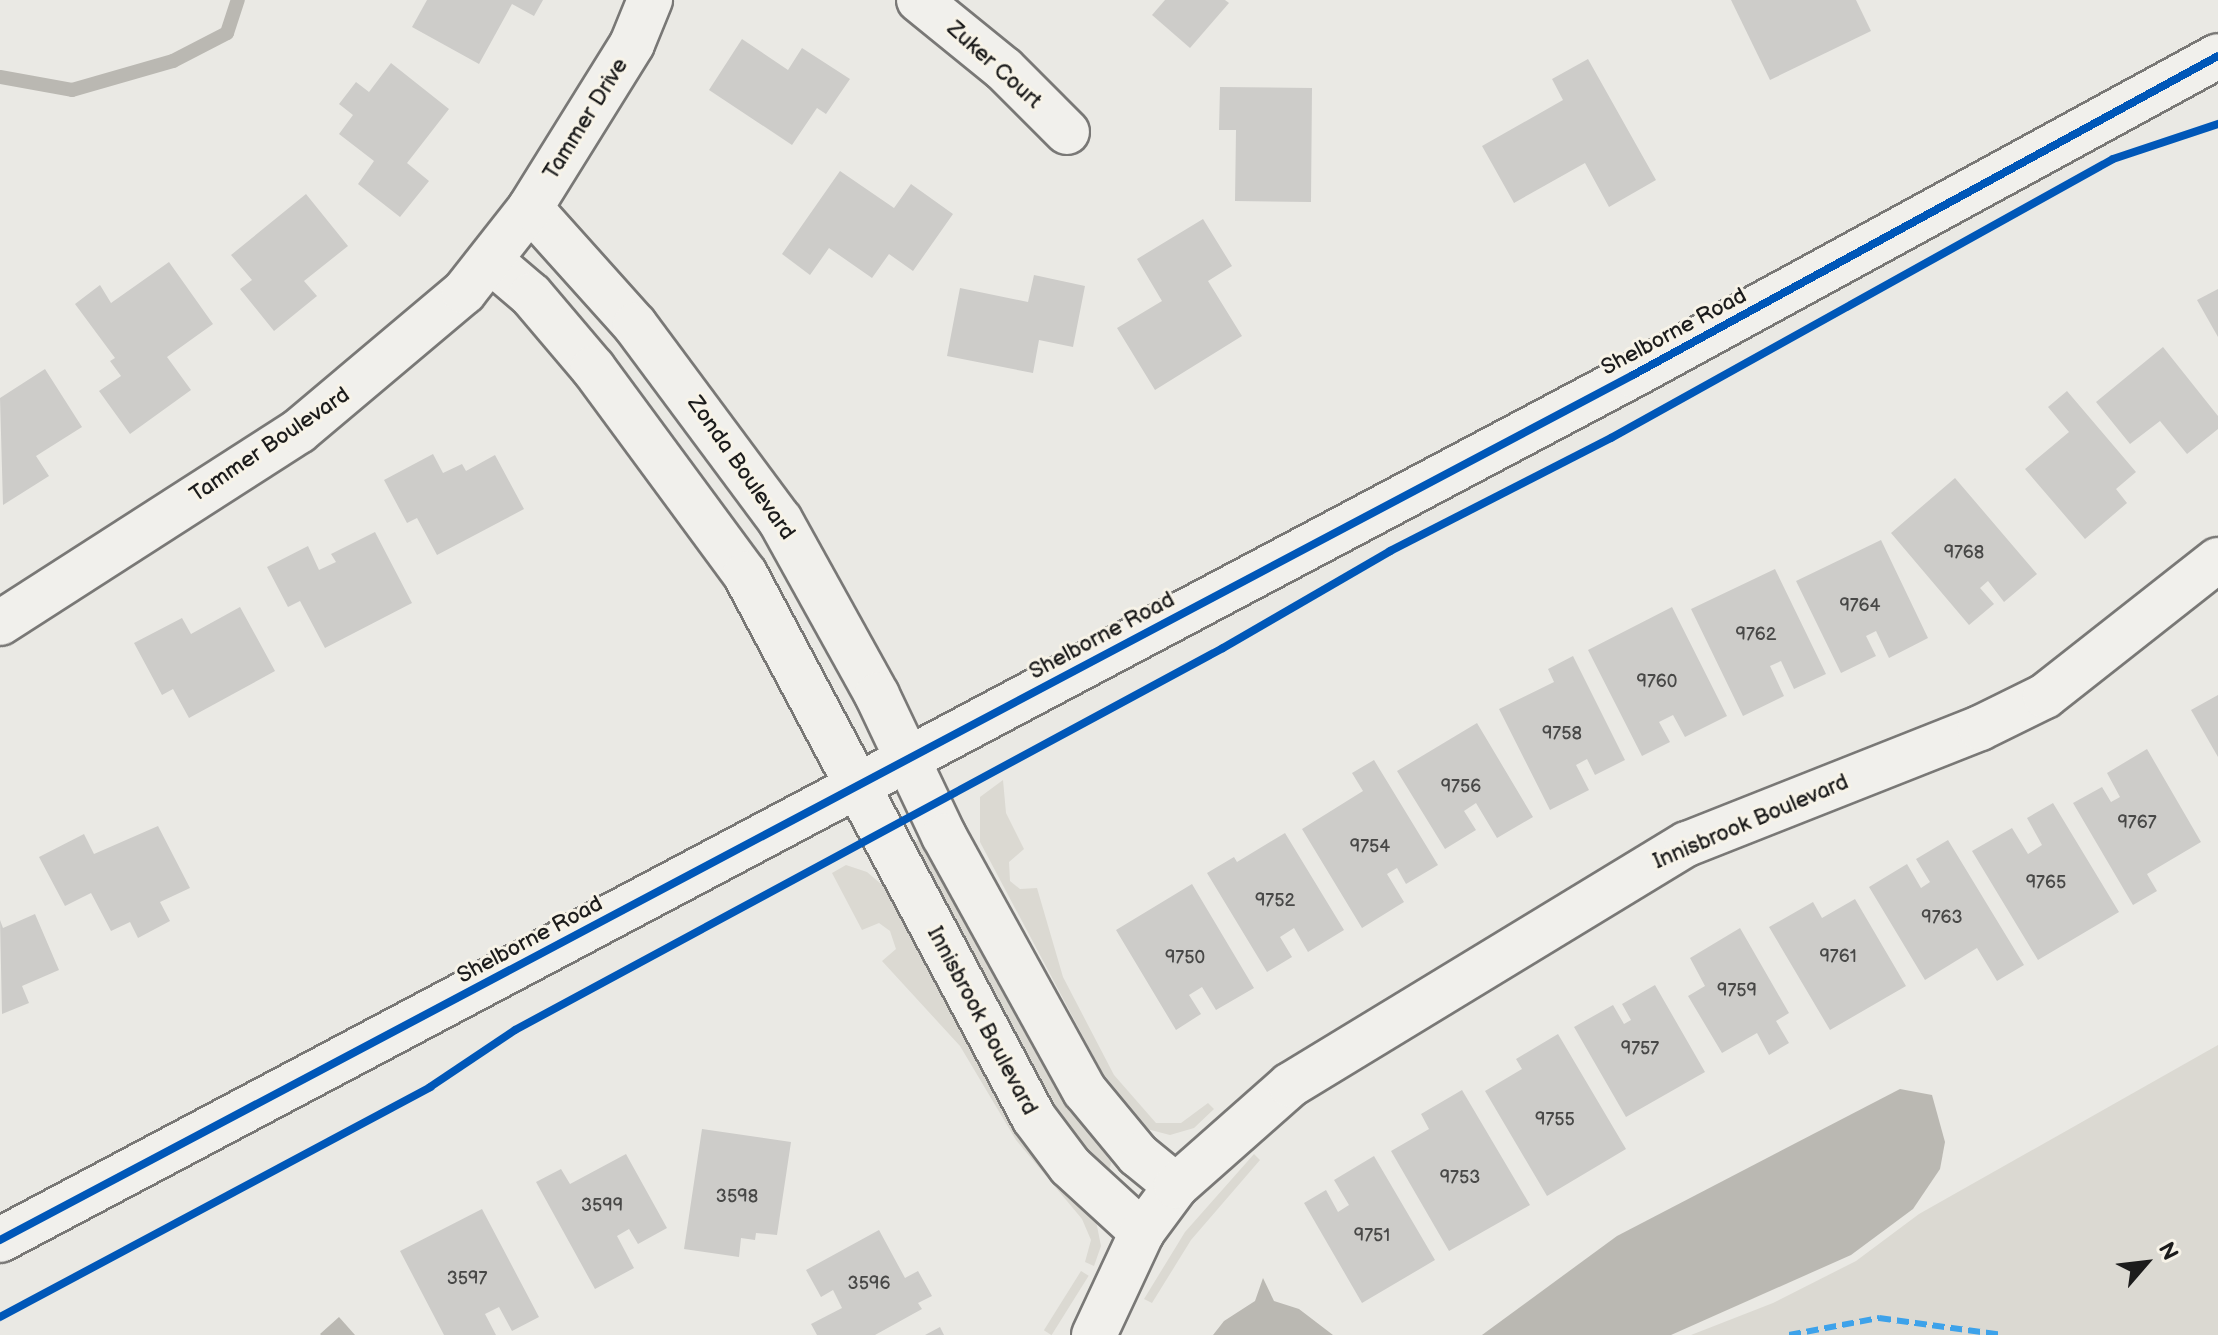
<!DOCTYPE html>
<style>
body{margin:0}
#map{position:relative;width:2218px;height:1335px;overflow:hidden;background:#eae9e4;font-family:"Balsamiq Sans",sans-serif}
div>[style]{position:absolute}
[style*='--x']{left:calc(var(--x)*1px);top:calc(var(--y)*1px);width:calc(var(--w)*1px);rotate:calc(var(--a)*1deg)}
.green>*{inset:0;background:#dbd9d2;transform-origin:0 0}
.water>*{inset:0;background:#bab8b2}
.stream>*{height:14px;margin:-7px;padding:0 7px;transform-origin:7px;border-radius:7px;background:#bab8b2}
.building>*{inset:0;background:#cdccc9}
.roads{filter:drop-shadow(2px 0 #797876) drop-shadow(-2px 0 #797876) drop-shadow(0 2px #797876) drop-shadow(0 -2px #797876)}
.minor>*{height:44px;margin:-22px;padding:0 22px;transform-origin:22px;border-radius:22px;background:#f1f0ec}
.quiet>*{height:6px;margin-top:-3px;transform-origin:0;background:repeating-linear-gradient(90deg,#3da2ea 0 12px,transparent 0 18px)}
.cycleway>*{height:8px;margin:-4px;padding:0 4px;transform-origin:4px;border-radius:4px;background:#0057b8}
span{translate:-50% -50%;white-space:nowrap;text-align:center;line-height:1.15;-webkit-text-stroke:6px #f7f3e8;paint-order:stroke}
.number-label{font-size:18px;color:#484847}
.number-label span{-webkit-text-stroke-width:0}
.street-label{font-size:22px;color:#1c1c1c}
.north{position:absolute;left:2106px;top:1223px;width:80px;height:80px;-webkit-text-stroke:6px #f7f3e8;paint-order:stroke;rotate:62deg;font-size:22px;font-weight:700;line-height:32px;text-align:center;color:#1c1c1c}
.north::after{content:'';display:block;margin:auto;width:28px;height:36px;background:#1c1c1c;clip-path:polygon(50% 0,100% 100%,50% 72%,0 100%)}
</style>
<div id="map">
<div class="green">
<div style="clip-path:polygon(1003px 780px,1006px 813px,1024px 849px,1009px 862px,1010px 881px,1020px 889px,1037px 888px,1063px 977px,1114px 1075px,1156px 1123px,1181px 1123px,1208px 1103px,1214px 1109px,1194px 1128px,1170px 1135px,1147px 1129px,1102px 1072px,980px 842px,980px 797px)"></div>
<div style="clip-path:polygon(919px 839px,927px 845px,1054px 1084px,1111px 1162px,1109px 1173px,1057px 1122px,912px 845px)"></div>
<div style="clip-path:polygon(846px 865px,867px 872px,888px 890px,1096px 1221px,1101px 1246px,1094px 1266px,1085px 1262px,1091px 1240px,1082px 1219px,1016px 1140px,960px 1046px,882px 961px,896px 949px,890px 931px,879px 923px,862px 930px,832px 873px)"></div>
<div style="clip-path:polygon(2218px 1045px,2218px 1335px,1691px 1335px,1773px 1303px,1856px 1261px,1919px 1214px)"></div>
<div style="clip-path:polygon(1254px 1154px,1260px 1160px,1191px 1240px,1152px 1303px,1144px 1299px,1185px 1232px)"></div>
<div style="left:1081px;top:1271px;width:9px;height:70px;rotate:32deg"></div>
</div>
<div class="water">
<div style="clip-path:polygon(1900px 1089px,1932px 1095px,1945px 1142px,1940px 1169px,1913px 1209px,1851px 1255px,1671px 1335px,1482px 1335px,1617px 1236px)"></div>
<div style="clip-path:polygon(1263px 1278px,1274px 1301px,1299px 1309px,1333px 1335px,1213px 1335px,1224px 1321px,1255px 1301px)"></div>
<div style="clip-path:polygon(339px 1317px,355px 1335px,321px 1335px,320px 1334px)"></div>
</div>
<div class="stream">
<div style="--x:0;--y:77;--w:73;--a:10.2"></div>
<div style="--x:72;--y:90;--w:105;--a:-16"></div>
<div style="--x:173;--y:61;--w:61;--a:-27.4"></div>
<div style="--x:227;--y:33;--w:35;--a:-72"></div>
</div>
<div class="building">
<div style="clip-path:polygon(427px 0,543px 0,534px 16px,512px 4px,479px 64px,412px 27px)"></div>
<div style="clip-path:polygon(1165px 0,1225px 0,1229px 3px,1190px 48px,1152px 15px)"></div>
<div style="clip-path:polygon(1731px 0,1856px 0,1871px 31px,1770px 80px)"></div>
<div style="clip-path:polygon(742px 39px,788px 70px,802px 48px,850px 79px,826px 114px,817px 108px,792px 145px,709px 90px)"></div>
<div style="clip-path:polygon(1588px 59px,1656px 180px,1609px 207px,1585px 163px,1514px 203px,1482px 146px,1563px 100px,1552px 79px)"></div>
<div style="clip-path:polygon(391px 63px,449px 109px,407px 163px,429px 181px,400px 217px,358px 184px,374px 161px,339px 134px,353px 115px,339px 104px,356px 82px,369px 92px)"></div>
<div style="clip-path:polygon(1220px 87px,1312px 88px,1311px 202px,1235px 201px,1236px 130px,1219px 130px)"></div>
<div style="clip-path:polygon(840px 171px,894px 208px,911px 184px,953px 214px,913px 271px,889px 254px,872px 278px,829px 248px,810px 275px,782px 254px)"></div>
<div style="clip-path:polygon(306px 194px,348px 246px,304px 281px,317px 296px,274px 331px,240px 289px,252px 280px,231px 255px)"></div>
<div style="clip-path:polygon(1203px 219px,1232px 266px,1208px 281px,1242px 336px,1155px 390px,1117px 328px,1162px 301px,1137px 259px)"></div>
<div style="clip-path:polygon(169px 262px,213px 324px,167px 357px,191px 390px,130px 434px,99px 391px,121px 376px,110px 361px,115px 358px,75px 304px,100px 285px,111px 303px)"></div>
<div style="clip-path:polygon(1034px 275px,1085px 286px,1073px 347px,1039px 340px,1033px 373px,947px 356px,960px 288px,1028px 302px)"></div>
<div style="clip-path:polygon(2218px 289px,2218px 337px,2197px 300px)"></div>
<div style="clip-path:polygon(2163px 347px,2218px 416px,2218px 429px,2187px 454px,2160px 421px,2130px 444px,2096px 402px)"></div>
<div style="clip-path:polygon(45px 369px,82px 427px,36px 456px,49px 476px,3px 505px,0 398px)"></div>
<div style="clip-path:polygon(2067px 391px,2136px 472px,2116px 489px,2127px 503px,2085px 539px,2025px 469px,2069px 432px,2048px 407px)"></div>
<div style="clip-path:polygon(433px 454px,443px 473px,462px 464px,466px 471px,495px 455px,524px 509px,437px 555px,417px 518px,407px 523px,384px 480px)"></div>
<div style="clip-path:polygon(1955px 478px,2037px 574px,2004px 602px,1988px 581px,1980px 588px,1994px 604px,1969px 625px,1891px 533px)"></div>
<div style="clip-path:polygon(375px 532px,412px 603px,325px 648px,300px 601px,288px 607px,267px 567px,308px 546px,319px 570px,336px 562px,331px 554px)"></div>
<div style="clip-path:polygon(1881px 540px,1928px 638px,1889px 658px,1876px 631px,1866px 636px,1876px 656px,1841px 673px,1796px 581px)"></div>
<div style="clip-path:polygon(1775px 569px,1826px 674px,1794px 689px,1781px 661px,1770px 666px,1784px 696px,1743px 716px,1691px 609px)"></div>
<div style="clip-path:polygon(240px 607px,275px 671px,189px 718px,173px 689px,162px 695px,134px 643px,182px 618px,191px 634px)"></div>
<div style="clip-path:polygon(1672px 607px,1727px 716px,1685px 737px,1673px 715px,1659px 722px,1670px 742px,1642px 756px,1588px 650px)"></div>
<div style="clip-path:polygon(1573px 656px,1625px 760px,1595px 775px,1587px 759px,1576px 765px,1589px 790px,1550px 810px,1499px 709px,1554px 682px,1548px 669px)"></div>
<div style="clip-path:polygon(2218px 695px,2218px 757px,2191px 710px)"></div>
<div style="clip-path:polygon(1477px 723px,1533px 817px,1497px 838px,1476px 803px,1464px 811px,1476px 830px,1445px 849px,1397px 771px)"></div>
<div style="clip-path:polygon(2147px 749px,2201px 842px,2147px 874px,2157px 891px,2133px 905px,2073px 803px,2102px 787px,2111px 802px,2120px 797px,2107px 773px)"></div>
<div style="clip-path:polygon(1374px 760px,1438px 865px,1406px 884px,1397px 868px,1387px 874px,1404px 902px,1362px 928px,1302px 829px,1363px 791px,1352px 773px)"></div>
<div style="clip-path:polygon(2053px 803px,2119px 912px,2038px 960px,1972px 851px,2012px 828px,2028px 854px,2042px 845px,2027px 818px)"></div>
<div style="clip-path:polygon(158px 826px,190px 888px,160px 902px,170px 921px,138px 938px,130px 922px,111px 931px,91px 893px,65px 906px,39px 857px,84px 834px,94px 854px)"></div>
<div style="clip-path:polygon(1285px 833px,1344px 930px,1308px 952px,1294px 928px,1280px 937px,1292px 957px,1267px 972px,1207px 873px,1234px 857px,1237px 862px)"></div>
<div style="clip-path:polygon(1948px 840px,2024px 965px,1997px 981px,1977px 948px,1925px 980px,1869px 887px,1907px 864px,1921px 888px,1930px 882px,1916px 859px)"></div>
<div style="clip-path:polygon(1192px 884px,1254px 988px,1216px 1010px,1202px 987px,1189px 995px,1201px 1014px,1176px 1030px,1116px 930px)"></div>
<div style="clip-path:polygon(1855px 899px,1906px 986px,1830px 1030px,1769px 927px,1813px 902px,1822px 918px)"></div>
<div style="clip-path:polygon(35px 914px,59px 970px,22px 986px,29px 1003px,2px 1014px,0 920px,3px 928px)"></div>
<div style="clip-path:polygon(1740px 928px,1789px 1013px,1776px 1021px,1789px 1043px,1769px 1055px,1757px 1033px,1722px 1053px,1688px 996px,1705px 986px,1690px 958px)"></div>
<div style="clip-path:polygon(1655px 985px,1705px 1072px,1626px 1117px,1574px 1027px,1613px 1005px,1624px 1024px,1631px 1020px,1622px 1004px)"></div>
<div style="clip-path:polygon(1558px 1034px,1626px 1149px,1547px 1196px,1485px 1091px,1522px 1069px,1516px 1059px)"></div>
<div style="clip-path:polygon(1462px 1090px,1530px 1205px,1449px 1251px,1391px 1151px,1429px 1129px,1421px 1114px)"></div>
<div style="clip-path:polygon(702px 1129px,791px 1142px,777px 1235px,756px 1233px,755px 1240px,741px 1238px,739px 1257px,684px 1249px)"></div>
<div style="clip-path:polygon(626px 1154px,667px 1228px,638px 1244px,629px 1229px,617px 1236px,634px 1268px,595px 1289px,536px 1182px,561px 1169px,570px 1184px)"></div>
<div style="clip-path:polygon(1374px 1156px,1435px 1260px,1362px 1303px,1304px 1203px,1326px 1190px,1338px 1212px,1349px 1205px,1334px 1180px)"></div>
<div style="clip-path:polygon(482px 1209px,539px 1317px,512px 1331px,499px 1307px,485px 1314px,496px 1335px,444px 1335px,400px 1251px)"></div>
<div style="clip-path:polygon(879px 1230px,905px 1278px,918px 1271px,932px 1296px,918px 1303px,922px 1309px,875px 1335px,817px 1335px,811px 1324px,842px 1308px,833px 1290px,821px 1297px,806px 1270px)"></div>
<div style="clip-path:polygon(940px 1327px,944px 1335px,925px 1335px)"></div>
</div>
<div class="roads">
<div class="minor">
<div style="--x:919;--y:0;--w:109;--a:39.1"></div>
<div style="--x:1004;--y:69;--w:89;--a:45"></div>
<div style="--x:530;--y:208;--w:157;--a:48.1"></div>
<div style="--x:635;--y:325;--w:243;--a:53.4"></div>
<div style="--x:780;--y:520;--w:200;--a:61"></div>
<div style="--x:877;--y:695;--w:156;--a:64.6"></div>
<div style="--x:944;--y:836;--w:291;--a:61.1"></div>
<div style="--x:1085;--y:1091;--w:83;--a:50.4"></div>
<div style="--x:1138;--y:1155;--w:49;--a:39.2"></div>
<div style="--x:491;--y:261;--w:52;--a:40.4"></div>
<div style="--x:531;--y:295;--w:96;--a:49.7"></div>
<div style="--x:593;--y:368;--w:256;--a:53.6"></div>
<div style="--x:745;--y:574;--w:616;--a:62.02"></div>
<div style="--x:1034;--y:1118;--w:60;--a:53.1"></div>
<div style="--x:1070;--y:1166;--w:98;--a:42.5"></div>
<div style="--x:0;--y:623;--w:355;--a:-32.7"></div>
<div style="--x:299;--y:431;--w:216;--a:-40.1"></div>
<div style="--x:464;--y:292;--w:107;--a:-51.8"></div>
<div style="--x:530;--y:208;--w:193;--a:-58.1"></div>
<div style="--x:632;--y:44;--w:48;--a:-67.8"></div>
<div style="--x:0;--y:1240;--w:1848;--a:-27.91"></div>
<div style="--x:1633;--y:375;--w:666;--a:-28.6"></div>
<div style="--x:1094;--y:1335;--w:114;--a:-65"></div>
<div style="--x:1142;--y:1232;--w:57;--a:-53.5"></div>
<div style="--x:1176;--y:1186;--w:152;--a:-41.5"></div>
<div style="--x:1290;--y:1085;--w:464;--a:-31.3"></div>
<div style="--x:1687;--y:844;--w:315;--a:-21.6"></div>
<div style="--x:1980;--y:728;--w:72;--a:-26.2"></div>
<div style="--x:2045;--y:696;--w:220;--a:-38.2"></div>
</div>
</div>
<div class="quiet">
<div style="--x:1789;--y:1335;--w:92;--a:-10.7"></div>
<div style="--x:1879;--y:1318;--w:125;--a:7.8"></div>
</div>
<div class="cycleway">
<div style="--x:0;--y:1240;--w:1848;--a:-27.91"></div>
<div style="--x:1633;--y:375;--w:666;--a:-28.6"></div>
<div style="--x:0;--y:1317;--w:488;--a:-28.1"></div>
<div style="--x:430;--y:1087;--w:102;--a:-33.8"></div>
<div style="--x:515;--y:1030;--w:804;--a:-28.35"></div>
<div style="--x:1223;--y:648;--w:193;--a:-30.1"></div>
<div style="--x:1390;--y:551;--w:248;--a:-27.1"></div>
<div style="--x:1611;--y:438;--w:574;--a:-29.06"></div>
<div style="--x:2113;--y:159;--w:111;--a:-18.4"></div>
</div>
<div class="number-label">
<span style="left:1964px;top:553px">9768</span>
<span style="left:1860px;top:606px">9764</span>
<span style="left:1756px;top:635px">9762</span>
<span style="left:1657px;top:682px">9760</span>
<span style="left:1562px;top:734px">9758</span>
<span style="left:1461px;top:787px">9756</span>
<span style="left:2137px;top:823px">9767</span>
<span style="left:1370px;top:847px">9754</span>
<span style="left:2046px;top:883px">9765</span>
<span style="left:1275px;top:901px">9752</span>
<span style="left:1942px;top:918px">9763</span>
<span style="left:1838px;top:957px">9761</span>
<span style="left:1185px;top:958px">9750</span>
<span style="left:1737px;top:991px">9759</span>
<span style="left:1640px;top:1049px">9757</span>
<span style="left:1555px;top:1120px">9755</span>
<span style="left:1460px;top:1178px">9753</span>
<span style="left:737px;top:1197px">3598</span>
<span style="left:602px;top:1206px">3599</span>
<span style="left:1372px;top:1236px">9751</span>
<span style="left:467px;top:1279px">3597</span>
<span style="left:869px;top:1284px">3596</span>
</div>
<div class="street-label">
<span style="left:994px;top:65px;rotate:42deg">Zuker Court</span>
<span style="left:586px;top:119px;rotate:-58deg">Tammer Drive</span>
<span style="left:1674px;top:332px;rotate:-28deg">Shelborne Road</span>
<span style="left:270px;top:445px;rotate:-34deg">Tammer Boulevard</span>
<span style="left:741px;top:468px;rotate:55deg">Zonda Boulevard</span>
<span style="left:1102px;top:636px;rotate:-28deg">Shelborne Road</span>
<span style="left:1751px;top:822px;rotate:-23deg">Innisbrook Boulevard</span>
<span style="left:530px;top:940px;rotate:-28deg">Shelborne Road</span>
<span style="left:982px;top:1021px;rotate:62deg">Innisbrook Boulevard</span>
</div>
<div class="north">N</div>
</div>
